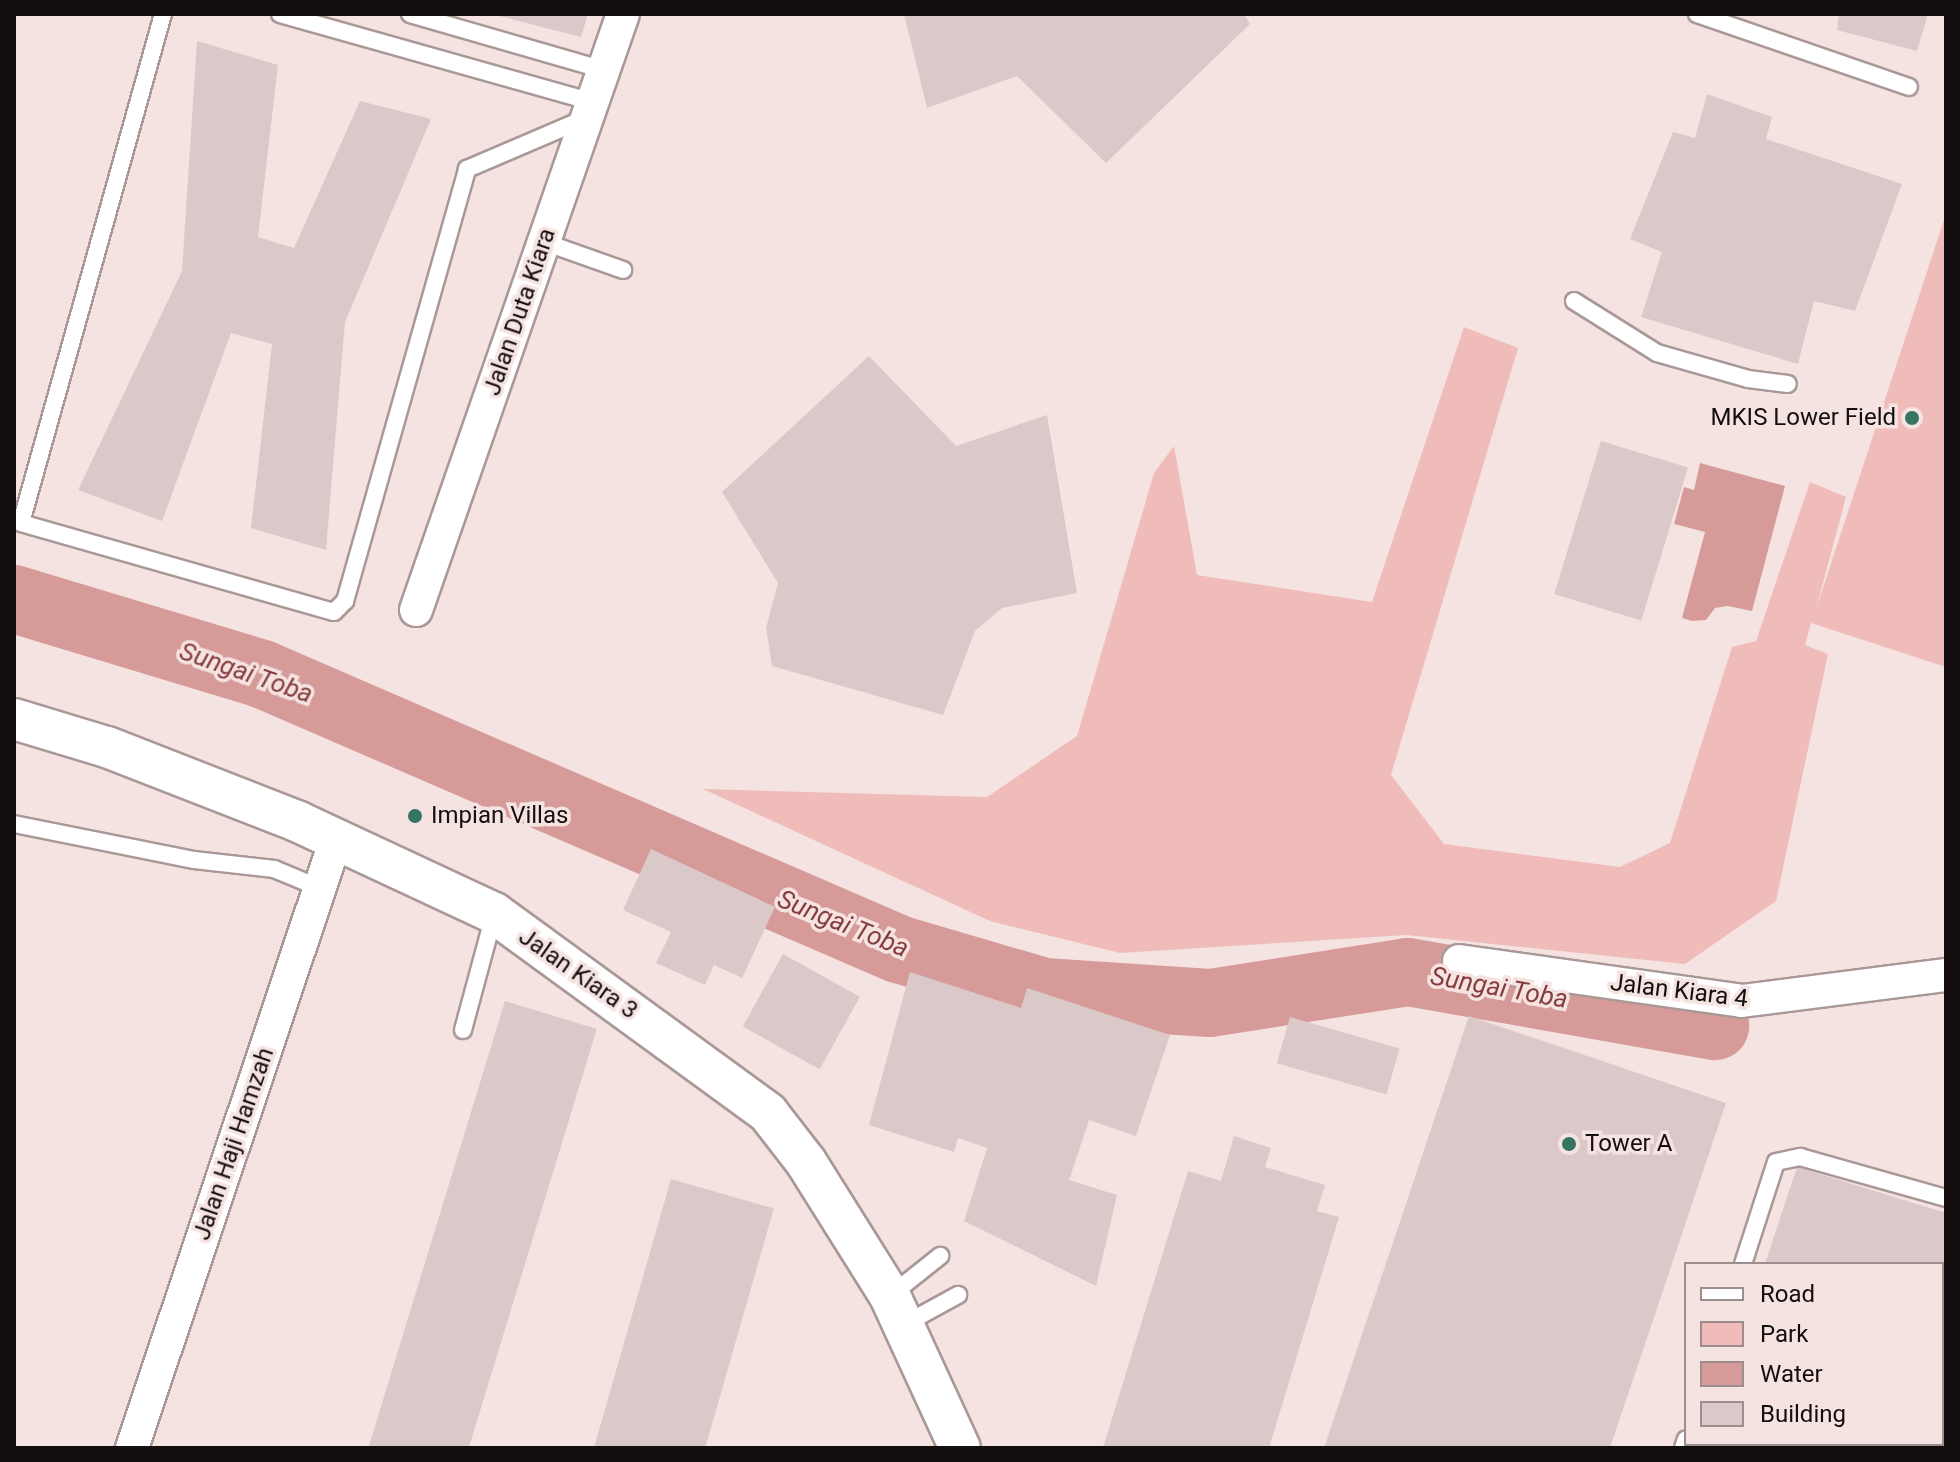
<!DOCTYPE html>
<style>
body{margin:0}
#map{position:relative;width:1960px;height:1462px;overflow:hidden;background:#f5e3e2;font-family:Roboto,sans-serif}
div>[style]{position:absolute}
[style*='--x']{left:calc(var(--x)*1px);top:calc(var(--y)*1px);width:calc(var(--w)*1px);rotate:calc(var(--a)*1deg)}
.green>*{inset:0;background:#efbcba}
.water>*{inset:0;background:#d69b99}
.river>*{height:68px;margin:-34px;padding:0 34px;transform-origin:34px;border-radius:34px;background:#d69b99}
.building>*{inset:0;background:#dac9c8;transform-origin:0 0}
.roads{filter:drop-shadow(2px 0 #a99897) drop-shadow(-2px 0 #a99897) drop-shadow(0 2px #a99897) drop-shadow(0 -2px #a99897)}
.service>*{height:16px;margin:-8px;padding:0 8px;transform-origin:8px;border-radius:8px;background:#fff}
.minor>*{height:32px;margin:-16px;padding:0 16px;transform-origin:16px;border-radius:16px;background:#fff}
.tertiary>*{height:40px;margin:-20px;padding:0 20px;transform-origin:20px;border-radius:20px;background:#fff}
.dots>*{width:22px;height:22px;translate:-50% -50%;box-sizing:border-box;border:4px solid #f5e3e2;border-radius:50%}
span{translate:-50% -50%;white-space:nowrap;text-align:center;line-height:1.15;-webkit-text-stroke:7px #f5e3e2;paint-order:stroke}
.street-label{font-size:24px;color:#140e0e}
.poi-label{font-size:24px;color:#140e0e}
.right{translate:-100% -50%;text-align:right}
.left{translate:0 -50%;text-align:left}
.water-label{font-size:26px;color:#863c3d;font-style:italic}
.frame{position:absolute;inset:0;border:16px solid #140e0e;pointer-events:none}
.legend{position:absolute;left:1684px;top:1262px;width:260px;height:184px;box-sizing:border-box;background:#f5e3e2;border:2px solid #9b8e8d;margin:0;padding:10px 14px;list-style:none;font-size:24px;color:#140e0e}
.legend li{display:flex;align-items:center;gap:16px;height:40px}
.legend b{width:40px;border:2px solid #9b8e8d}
</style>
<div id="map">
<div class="green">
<div style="clip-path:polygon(1946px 214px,1946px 667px,1811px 623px,1805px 645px,1828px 654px,1776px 901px,1685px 964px,1407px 935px,1120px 953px,990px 921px,703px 789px,987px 797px,1077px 736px,1154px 473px,1174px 446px,1197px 575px,1372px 602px,1464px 327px,1518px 348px,1391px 775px,1444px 844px,1620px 867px,1670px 843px,1732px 647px,1756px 641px,1810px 482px,1846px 497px,1816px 609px)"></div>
</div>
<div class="water">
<div style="clip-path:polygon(1700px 463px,1785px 486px,1752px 611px,1728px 606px,1715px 608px,1706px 620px,1692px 621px,1682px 618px,1705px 532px,1674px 524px,1684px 487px,1694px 490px)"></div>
</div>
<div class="river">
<div style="--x:14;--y:599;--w:259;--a:16.8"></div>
<div style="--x:262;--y:674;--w:693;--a:23.38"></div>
<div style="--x:898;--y:949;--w:152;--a:16.4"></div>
<div style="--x:1044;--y:992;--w:166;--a:3.8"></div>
<div style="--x:1210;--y:1003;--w:200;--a:-8.9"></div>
<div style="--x:1408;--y:972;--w:312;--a:10"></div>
</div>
<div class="building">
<div style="clip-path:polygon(492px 14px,588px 14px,581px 37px)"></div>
<div style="clip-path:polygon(904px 14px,1244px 14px,1250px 24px,1106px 163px,1017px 76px,927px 108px)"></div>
<div style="clip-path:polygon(1839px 14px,1928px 14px,1917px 51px,1837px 30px)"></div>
<div style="clip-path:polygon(197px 41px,278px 65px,258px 237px,294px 248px,360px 101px,431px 119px,345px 322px,326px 550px,251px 528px,272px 344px,231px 333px,162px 521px,78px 490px,182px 271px)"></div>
<div style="clip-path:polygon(1707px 94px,1772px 117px,1766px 139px,1902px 184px,1855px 311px,1814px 301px,1798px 364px,1641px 317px,1662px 252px,1630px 239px,1673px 132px,1695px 138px)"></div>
<div style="clip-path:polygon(869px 356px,956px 446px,1047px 415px,1077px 593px,1002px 608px,975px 631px,943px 715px,772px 666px,766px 628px,778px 583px,722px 492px)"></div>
<div style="left:1601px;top:441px;width:91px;height:160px;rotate:17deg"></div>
<div style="clip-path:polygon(651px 849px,775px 907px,742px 978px,714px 965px,705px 985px,656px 963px,671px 932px,623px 910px)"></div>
<div style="left:783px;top:954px;width:88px;height:83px;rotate:29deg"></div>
<div style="clip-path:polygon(910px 972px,1021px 1008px,1027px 988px,1170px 1035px,1136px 1136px,1089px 1120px,1069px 1180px,1117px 1195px,1096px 1286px,964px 1221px,987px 1148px,958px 1138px,954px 1152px,869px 1125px)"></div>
<div style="left:505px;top:1001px;width:96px;height:467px;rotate:17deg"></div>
<div style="clip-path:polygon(1469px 1016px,1726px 1103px,1610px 1448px,1324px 1448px)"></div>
<div style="left:1290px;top:1017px;width:114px;height:48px;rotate:16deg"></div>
<div style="clip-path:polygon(1234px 1136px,1271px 1148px,1265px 1167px,1325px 1185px,1317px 1211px,1339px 1217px,1269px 1448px,1103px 1448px,1188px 1171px,1221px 1181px)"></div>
<div style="clip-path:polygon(1797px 1167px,1946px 1213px,1946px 1448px,1703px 1448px,1942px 1444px,1942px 1264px,1765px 1264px)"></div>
<div style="left:671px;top:1179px;width:107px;height:280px;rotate:16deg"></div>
</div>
<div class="roads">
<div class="service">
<div style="--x:163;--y:14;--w:528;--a:105.59"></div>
<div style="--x:21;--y:523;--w:325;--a:15.9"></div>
<div style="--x:334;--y:612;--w:16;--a:-45"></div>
<div style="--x:345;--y:601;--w:449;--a:-74.2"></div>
<div style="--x:467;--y:169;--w:129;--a:-23.2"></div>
<div style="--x:280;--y:14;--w:325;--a:15.7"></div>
<div style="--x:410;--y:14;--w:202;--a:16.1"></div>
<div style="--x:1697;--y:14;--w:224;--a:19"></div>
<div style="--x:544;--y:242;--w:84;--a:19.5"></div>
<div style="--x:1574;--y:301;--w:98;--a:32.1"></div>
<div style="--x:1657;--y:353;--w:95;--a:15.9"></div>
<div style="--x:1748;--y:379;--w:40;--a:7.1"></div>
<div style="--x:14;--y:824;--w:184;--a:11.3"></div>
<div style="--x:194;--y:860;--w:81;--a:6.4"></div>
<div style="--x:274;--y:869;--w:50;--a:22.4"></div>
<div style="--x:463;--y:1030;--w:119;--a:-74.9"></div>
<div style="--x:1743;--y:1264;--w:107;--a:-72.1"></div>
<div style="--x:1776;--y:1162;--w:25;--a:-12"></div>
<div style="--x:1800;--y:1157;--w:152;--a:15.7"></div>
<div style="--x:1942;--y:1289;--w:14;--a:-73"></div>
<div style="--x:891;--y:1295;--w:63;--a:-38.5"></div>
<div style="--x:903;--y:1325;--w:63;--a:-28.6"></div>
<div style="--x:1683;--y:1448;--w:9;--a:-72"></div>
<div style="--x:1892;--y:1448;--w:4;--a:-76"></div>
</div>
<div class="minor">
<div style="--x:416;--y:610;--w:631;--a:-70.85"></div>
<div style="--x:1459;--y:961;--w:286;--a:8"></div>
<div style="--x:1742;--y:1001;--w:206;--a:-7.3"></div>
<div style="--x:132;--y:1448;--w:642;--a:-71.48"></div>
</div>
<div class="tertiary">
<div style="--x:14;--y:719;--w:97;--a:16.8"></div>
<div style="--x:107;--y:747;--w:206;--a:21.3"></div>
<div style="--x:299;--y:822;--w:215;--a:25"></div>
<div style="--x:494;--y:913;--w:339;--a:36.1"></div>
<div style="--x:768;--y:1113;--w:62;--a:52.2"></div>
<div style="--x:806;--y:1162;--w:158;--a:57.9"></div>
<div style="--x:890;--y:1296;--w:167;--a:65.3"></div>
</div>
</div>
<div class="dots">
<div style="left:1912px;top:418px;background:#377562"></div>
<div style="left:415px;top:816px;background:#377562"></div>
<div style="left:1569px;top:1144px;background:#377562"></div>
</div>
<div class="street-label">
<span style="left:520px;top:312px;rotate:-71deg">Jalan Duta Kiara</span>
<span style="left:578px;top:974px;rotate:35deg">Jalan Kiara 3</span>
<span style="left:1679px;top:991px;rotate:7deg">Jalan Kiara 4</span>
<span style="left:234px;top:1144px;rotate:-71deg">Jalan Haji Hamzah</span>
</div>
<div class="poi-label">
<span class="right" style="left:1896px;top:418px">MKIS Lower Field</span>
<span class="left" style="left:431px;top:816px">Impian Villas</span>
<span class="left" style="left:1585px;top:1144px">Tower A</span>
</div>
<div class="water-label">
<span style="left:246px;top:673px;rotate:19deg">Sungai Toba</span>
<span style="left:843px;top:924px;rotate:22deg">Sungai Toba</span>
<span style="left:1499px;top:988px;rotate:10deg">Sungai Toba</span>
</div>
<div class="frame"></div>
<ul class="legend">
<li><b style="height:10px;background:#fff"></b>Road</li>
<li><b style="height:22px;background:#efbcba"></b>Park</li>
<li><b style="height:22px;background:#d69b99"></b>Water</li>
<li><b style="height:22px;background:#dac9c8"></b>Building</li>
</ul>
</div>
